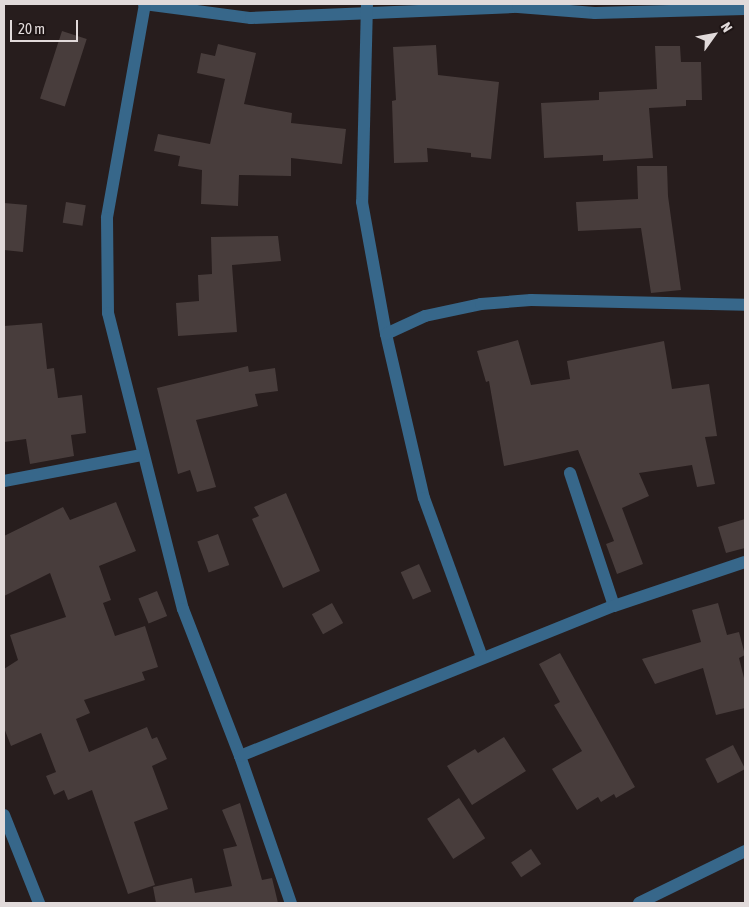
<!DOCTYPE html>
<style>
body{margin:0}
#map{position:relative;width:749px;height:907px;overflow:hidden;background:#271d1d;font-family:"Asap Condensed",sans-serif}
div>[style]{position:absolute}
[style*='--x']{left:calc(var(--x)*1px);top:calc(var(--y)*1px);width:calc(var(--w)*1px);rotate:calc(var(--a)*1deg)}
.building>*{inset:0;background:#483d3c;transform-origin:0 0}
.minor>*{height:12px;margin:-6px;padding:0 6px;transform-origin:6px;border-radius:6px;background:#37678a}
span{translate:-50% -50%;white-space:nowrap;text-align:center;line-height:1.15;-webkit-text-stroke:4.5px #1d1414;paint-order:stroke}
.frame{position:absolute;inset:0;border:5px solid #e1dada;pointer-events:none}
.north{position:absolute;left:689px;top:10px;width:50px;height:50px;-webkit-text-stroke:4px #1d1414;paint-order:stroke;rotate:58deg;font-size:14px;font-weight:700;line-height:20px;text-align:center;color:#e1dada}
.north::after{content:'';display:block;margin:auto;width:18px;height:22px;background:#e1dada;clip-path:polygon(50% 0,100% 100%,50% 72%,0 100%)}
.scale{position:absolute;left:10px;top:20px;width:68px;height:22px;box-sizing:border-box;border:2px solid #e1dada;border-top:0;padding-left:6px;font-size:15px;line-height:18px;white-space:nowrap;color:#e1dada;-webkit-text-stroke:4px #1d1414;paint-order:stroke}
</style>
<div id="map">
<div class="building">
<div style="left:62px;top:31px;width:26px;height:71px;rotate:18deg"></div>
<div style="clip-path:polygon(218px 44px,256px 53px,244px 104px,292px 113px,291px 123px,346px 129px,342px 164px,291px 158px,291px 176px,239px 175px,238px 206px,201px 204px,202px 170px,178px 166px,180px 156px,154px 151px,158px 134px,210px 144px,225px 79px,197px 73px,201px 53px,215px 56px)"></div>
<div style="clip-path:polygon(436px 45px,438px 75px,499px 82px,491px 159px,471px 157px,471px 153px,427px 148px,428px 162px,394px 163px,392px 101px,396px 100px,393px 47px)"></div>
<div style="clip-path:polygon(655px 46px,680px 46px,681px 62px,701px 62px,702px 100px,686px 100px,686px 106px,649px 108px,653px 158px,603px 161px,603px 155px,544px 158px,541px 103px,599px 100px,599px 92px,657px 89px)"></div>
<div style="clip-path:polygon(637px 166px,667px 166px,668px 196px,681px 290px,651px 293px,641px 228px,578px 231px,576px 202px,638px 199px)"></div>
<div style="left:66px;top:202px;width:20px;height:21px;rotate:9deg"></div>
<div style="clip-path:polygon(4px 203px,27px 205px,23px 252px,4px 250px)"></div>
<div style="clip-path:polygon(278px 236px,281px 261px,232px 265px,237px 332px,178px 336px,176px 303px,199px 301px,198px 275px,212px 274px,211px 237px)"></div>
<div style="clip-path:polygon(42px 323px,47px 369px,54px 368px,58px 398px,82px 395px,86px 433px,71px 435px,74px 456px,30px 464px,26px 439px,4px 442px,4px 326px)"></div>
<div style="clip-path:polygon(518px 340px,531px 385px,570px 379px,567px 361px,664px 341px,672px 389px,709px 384px,717px 436px,705px 437px,715px 484px,697px 487px,692px 465px,639px 473px,649px 496px,622px 508px,643px 564px,617px 574px,606px 544px,614px 541px,578px 450px,504px 466px,489px 381px,486px 382px,477px 351px)"></div>
<div style="clip-path:polygon(248px 366px,249px 372px,275px 368px,278px 391px,255px 394px,258px 406px,196px 420px,216px 487px,197px 492px,190px 470px,178px 474px,157px 388px)"></div>
<div style="clip-path:polygon(286px 493px,320px 571px,283px 588px,252px 519px,259px 516px,254px 507px)"></div>
<div style="clip-path:polygon(116px 502px,136px 551px,99px 566px,111px 600px,103px 603px,115px 636px,145px 626px,158px 667px,142px 672px,145px 680px,84px 700px,90px 713px,76px 719px,89px 752px,147px 727px,152px 739px,157px 737px,167px 759px,152px 766px,168px 809px,134px 822px,155px 885px,128px 894px,92px 790px,68px 800px,64px 790px,54px 795px,46px 776px,56px 772px,41px 733px,11px 746px,4px 728px,4px 669px,18px 660px,10px 635px,66px 617px,50px 573px,4px 596px,4px 536px,63px 507px,70px 520px)"></div>
<div style="clip-path:polygon(745px 519px,745px 548px,726px 553px,718px 527px)"></div>
<div style="left:218px;top:534px;width:33px;height:22px;rotate:70deg"></div>
<div style="left:419px;top:564px;width:30px;height:20px;rotate:66deg"></div>
<div style="left:157px;top:591px;width:27px;height:20px;rotate:68deg"></div>
<div style="left:332px;top:603px;width:23px;height:23px;rotate:61deg"></div>
<div style="clip-path:polygon(718px 603px,727px 635px,739px 632px,745px 655px,739px 658px,745px 682px,745px 708px,716px 715px,703px 668px,655px 684px,642px 659px,701px 642px,692px 610px)"></div>
<div style="clip-path:polygon(560px 653px,635px 787px,616px 798px,614px 794px,601px 802px,598px 797px,577px 810px,552px 769px,582px 751px,554px 705px,560px 702px,539px 664px)"></div>
<div style="clip-path:polygon(504px 737px,526px 771px,472px 805px,447px 766px,475px 749px,478px 753px)"></div>
<div style="left:733px;top:745px;width:27px;height:31px;rotate:63deg"></div>
<div style="left:459px;top:798px;width:48px;height:38px;rotate:57deg"></div>
<div style="clip-path:polygon(240px 803px,262px 880px,272px 878px,278px 903px,156px 903px,153px 887px,192px 878px,195px 893px,232px 886px,223px 849px,237px 846px,222px 810px)"></div>
<div style="left:531px;top:849px;width:18px;height:24px;rotate:56deg"></div>
</div>
<div class="minor">
<div style="--x:144;--y:4;--w:108;--a:7.5"></div>
<div style="--x:251;--y:18;--w:267;--a:-2.4"></div>
<div style="--x:518;--y:7;--w:77;--a:4.5"></div>
<div style="--x:595;--y:13;--w:150;--a:-1.5"></div>
<div style="--x:145;--y:4;--w:217;--a:100.1"></div>
<div style="--x:107;--y:218;--w:95;--a:89.4"></div>
<div style="--x:108;--y:313;--w:305;--a:75.8"></div>
<div style="--x:183;--y:609;--w:158;--a:68.8"></div>
<div style="--x:240;--y:756;--w:156;--a:70.9"></div>
<div style="--x:367;--y:4;--w:198;--a:91.4"></div>
<div style="--x:362;--y:202;--w:134;--a:79.7"></div>
<div style="--x:386;--y:334;--w:168;--a:77"></div>
<div style="--x:424;--y:498;--w:169;--a:70"></div>
<div style="--x:386;--y:334;--w:43;--a:-24.8"></div>
<div style="--x:425;--y:316;--w:57;--a:-12.1"></div>
<div style="--x:481;--y:304;--w:50;--a:-4.6"></div>
<div style="--x:531;--y:300;--w:214;--a:1.3"></div>
<div style="--x:570;--y:473;--w:140;--a:71.7"></div>
<div style="--x:4;--y:481;--w:140;--a:-10.7"></div>
<div style="--x:240;--y:756;--w:403;--a:-21.9"></div>
<div style="--x:614;--y:606;--w:138;--a:-18.6"></div>
<div style="--x:4;--y:815;--w:95;--a:68.3"></div>
<div style="--x:639;--y:903;--w:118;--a:-26.1"></div>
</div>
<div class="frame"></div>
<div class="north">N</div>
<div class="scale">20 m</div>
</div>
